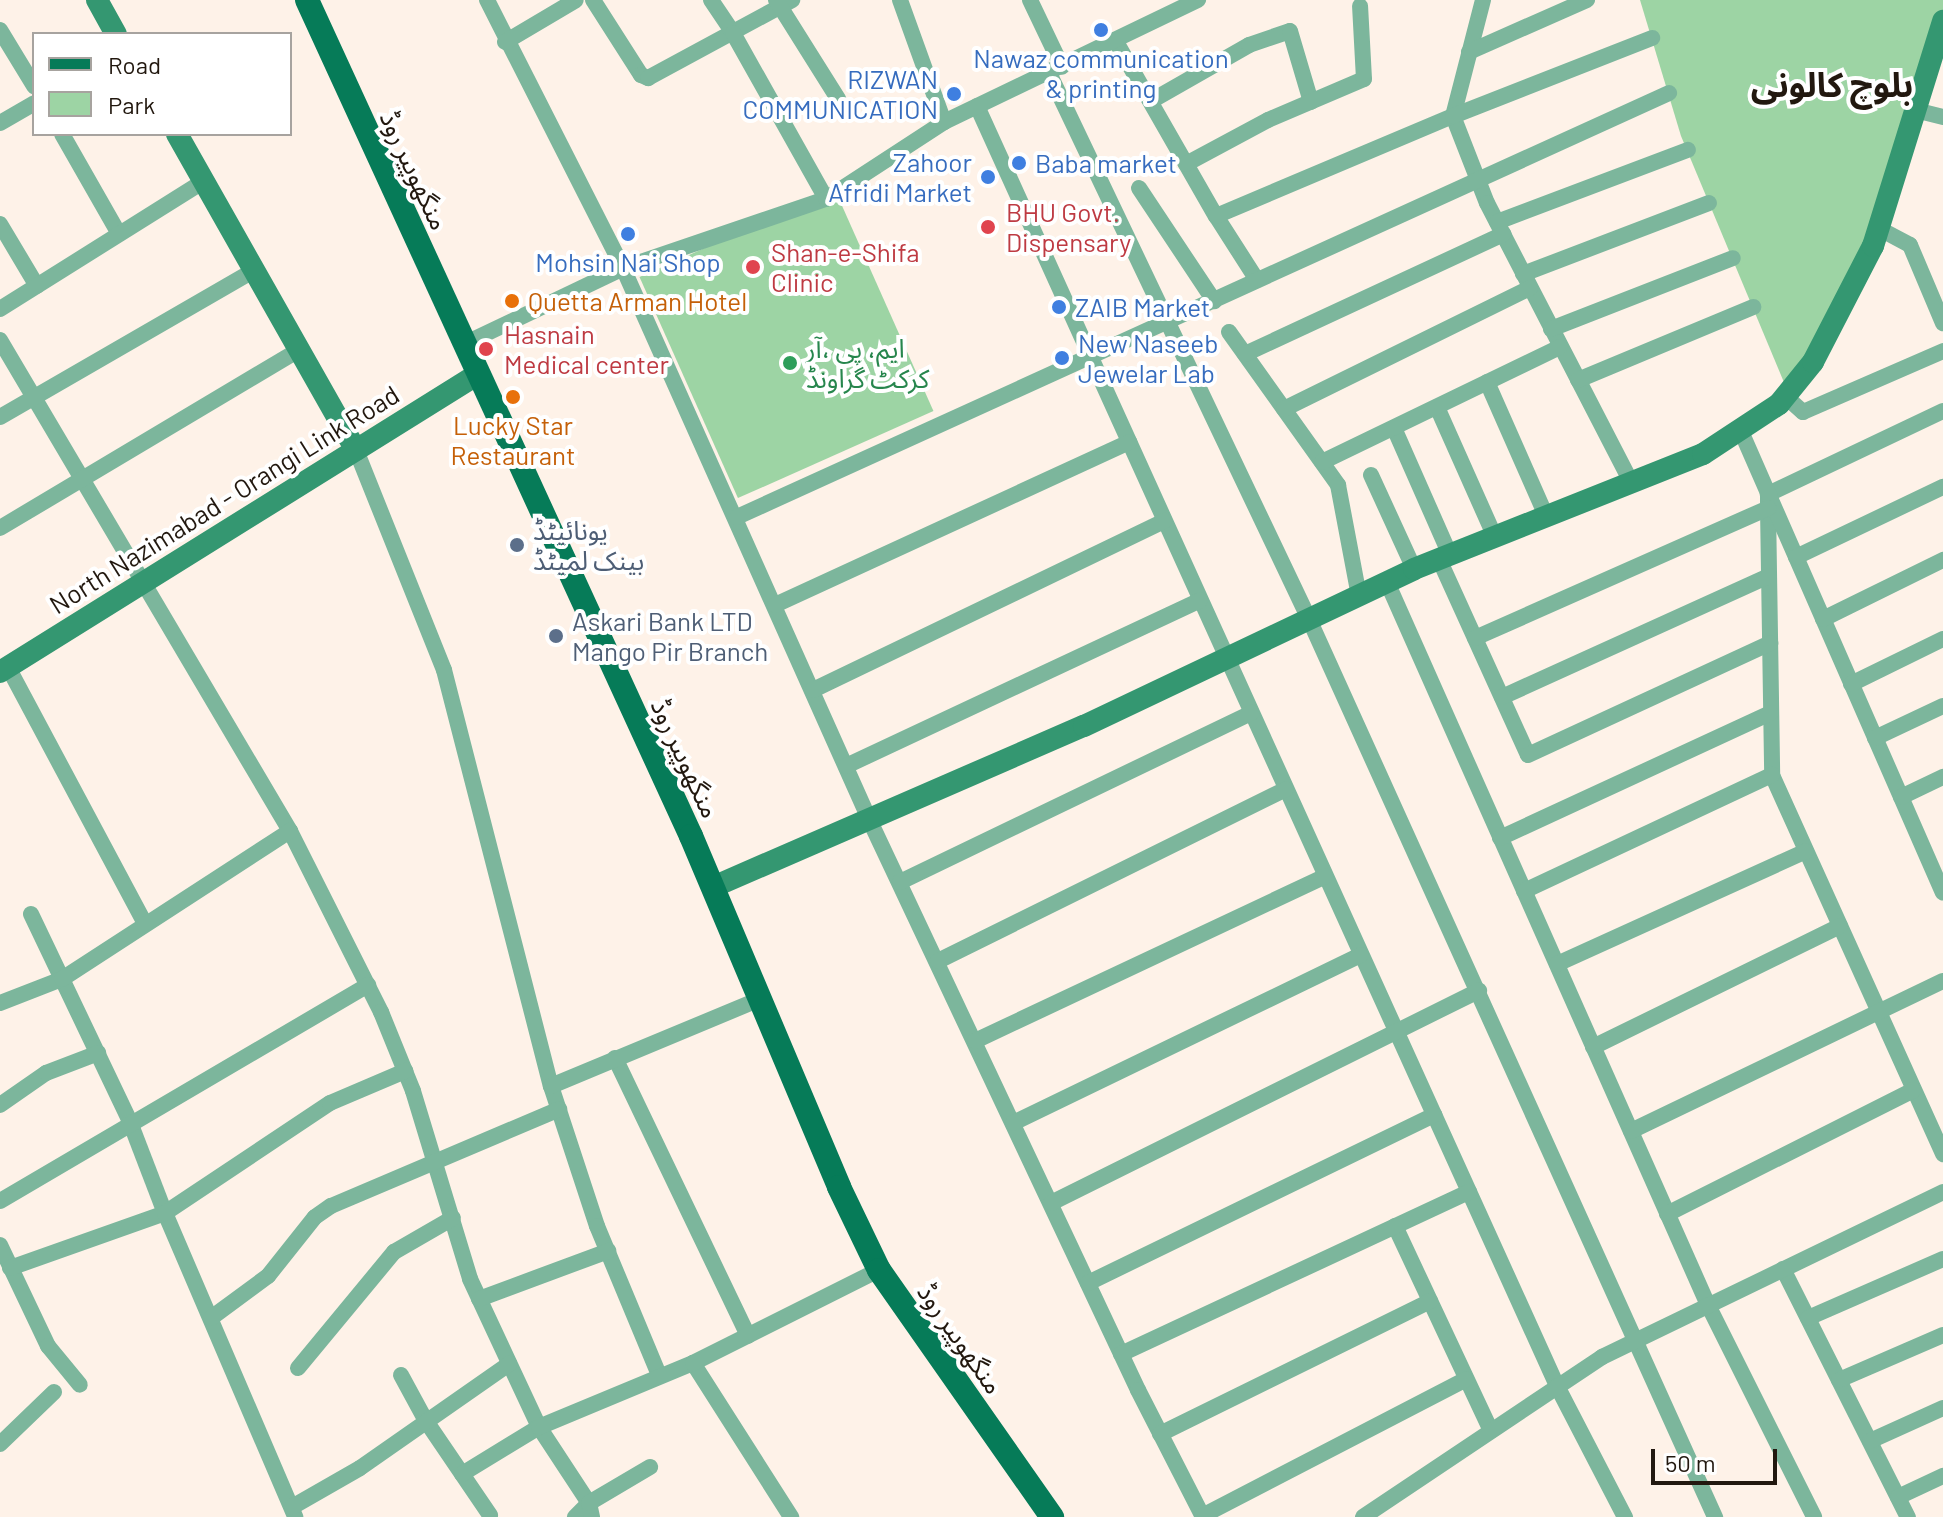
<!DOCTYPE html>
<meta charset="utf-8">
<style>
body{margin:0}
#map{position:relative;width:1943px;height:1517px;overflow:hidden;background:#fef2e8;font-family:Barlow,"Noto Sans Arabic",sans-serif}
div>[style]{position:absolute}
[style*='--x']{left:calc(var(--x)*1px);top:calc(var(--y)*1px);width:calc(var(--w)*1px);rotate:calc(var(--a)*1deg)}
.green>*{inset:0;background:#9dd4a4;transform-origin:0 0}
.street>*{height:16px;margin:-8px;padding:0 8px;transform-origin:8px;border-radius:8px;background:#7cb69c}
.secondary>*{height:22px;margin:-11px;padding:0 11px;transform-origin:11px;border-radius:11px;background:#349771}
.primary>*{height:24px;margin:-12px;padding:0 12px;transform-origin:12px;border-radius:12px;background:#067b58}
.dots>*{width:22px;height:22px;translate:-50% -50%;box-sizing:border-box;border:4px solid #fff;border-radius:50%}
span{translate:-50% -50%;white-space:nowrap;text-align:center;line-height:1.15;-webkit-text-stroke:8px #fff;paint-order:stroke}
.shop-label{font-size:26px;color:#366cbe}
.right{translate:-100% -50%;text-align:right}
.left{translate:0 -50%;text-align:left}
.street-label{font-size:26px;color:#22180f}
.health-label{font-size:26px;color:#be3a42}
.food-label{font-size:26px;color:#c56008}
.leisure-label{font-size:26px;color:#27864d}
.service-label{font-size:26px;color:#4e5e75}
.district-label{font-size:34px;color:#22180f;font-weight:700}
.legend{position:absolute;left:32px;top:32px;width:260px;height:104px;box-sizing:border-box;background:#fff;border:2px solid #a7a39f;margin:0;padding:10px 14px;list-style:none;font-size:24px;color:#22180f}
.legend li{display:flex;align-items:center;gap:16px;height:40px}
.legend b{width:40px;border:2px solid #a7a39f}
.scale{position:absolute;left:1651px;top:1449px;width:126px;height:36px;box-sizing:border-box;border:4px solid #22180f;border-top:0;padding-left:10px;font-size:24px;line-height:28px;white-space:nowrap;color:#22180f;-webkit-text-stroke:6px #fff;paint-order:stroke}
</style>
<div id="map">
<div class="green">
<div style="clip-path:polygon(1640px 0,1943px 0,1943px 19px,1872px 246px,1788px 392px,1681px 136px)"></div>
<div style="left:835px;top:190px;width:242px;height:214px;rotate:66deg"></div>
</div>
<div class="street">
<div style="--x:487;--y:0;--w:301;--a:63.1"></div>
<div style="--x:623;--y:268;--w:603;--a:65.94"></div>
<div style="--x:869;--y:819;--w:631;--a:64.77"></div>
<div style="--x:1138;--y:1390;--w:143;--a:62.9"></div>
<div style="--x:593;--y:0;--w:89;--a:57.4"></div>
<div style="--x:641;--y:75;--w:8;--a:23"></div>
<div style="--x:648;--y:78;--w:164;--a:-28.4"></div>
<div style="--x:711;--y:0;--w:40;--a:56"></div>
<div style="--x:733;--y:33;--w:190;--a:60.7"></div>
<div style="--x:776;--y:0;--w:117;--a:57.9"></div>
<div style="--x:900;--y:0;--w:130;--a:70.2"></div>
<div style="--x:1030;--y:0;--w:74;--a:64.5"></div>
<div style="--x:1483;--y:0;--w:120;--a:104.5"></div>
<div style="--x:1453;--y:116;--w:93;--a:68.7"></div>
<div style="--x:1487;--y:203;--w:314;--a:62.7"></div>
<div style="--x:0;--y:30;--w:66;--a:58.7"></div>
<div style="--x:1115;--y:40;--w:203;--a:60.2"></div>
<div style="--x:1216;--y:216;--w:76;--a:57.4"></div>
<div style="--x:505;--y:42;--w:82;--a:-30.6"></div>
<div style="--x:1469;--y:52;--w:129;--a:-23.8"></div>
<div style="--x:1049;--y:73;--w:605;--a:64.54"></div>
<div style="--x:1309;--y:619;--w:986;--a:65.67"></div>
<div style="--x:1151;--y:101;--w:113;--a:-29.7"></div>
<div style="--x:1249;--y:45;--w:43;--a:-18.9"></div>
<div style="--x:1290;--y:31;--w:74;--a:73.5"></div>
<div style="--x:977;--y:106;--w:1405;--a:65.62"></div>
<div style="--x:1557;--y:1386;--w:148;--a:62.6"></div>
<div style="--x:1915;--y:110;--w:29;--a:14"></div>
<div style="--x:0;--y:123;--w:39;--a:-30"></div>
<div style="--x:62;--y:134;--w:115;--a:60.3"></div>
<div style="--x:1186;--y:164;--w:93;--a:-28.2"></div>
<div style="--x:1268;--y:120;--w:104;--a:-23.1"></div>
<div style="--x:1364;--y:79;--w:73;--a:-93.1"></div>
<div style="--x:1139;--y:188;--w:136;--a:56.4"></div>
<div style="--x:1216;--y:216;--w:257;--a:-22.9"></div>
<div style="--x:1453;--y:116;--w:214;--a:-21.4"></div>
<div style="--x:1497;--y:222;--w:204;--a:-20.7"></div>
<div style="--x:0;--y:224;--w:72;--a:59.2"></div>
<div style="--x:1878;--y:228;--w:36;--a:28"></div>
<div style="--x:1910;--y:245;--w:85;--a:67.1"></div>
<div style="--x:1523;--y:274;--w:199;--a:-20.9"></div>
<div style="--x:0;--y:309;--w:243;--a:-32.1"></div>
<div style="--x:1551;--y:329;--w:195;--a:-21.3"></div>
<div style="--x:1229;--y:332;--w:188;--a:54.5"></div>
<div style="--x:1338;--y:485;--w:113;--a:79.3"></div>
<div style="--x:0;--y:340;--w:570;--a:59.43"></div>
<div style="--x:290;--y:831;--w:203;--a:63.3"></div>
<div style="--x:381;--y:1012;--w:85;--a:67.9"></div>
<div style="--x:413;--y:1091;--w:196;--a:73.1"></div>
<div style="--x:470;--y:1279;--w:163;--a:65"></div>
<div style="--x:539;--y:1427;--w:91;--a:56.7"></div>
<div style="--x:589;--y:1503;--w:20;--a:135"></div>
<div style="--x:464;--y:344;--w:176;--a:-25.5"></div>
<div style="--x:623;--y:268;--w:214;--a:-18.8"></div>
<div style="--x:826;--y:199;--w:141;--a:-33.1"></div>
<div style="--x:944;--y:122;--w:282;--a:-25.7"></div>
<div style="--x:1245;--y:354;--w:285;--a:-24.9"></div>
<div style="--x:1578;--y:380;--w:190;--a:-22.6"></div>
<div style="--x:1487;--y:382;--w:146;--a:66.2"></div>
<div style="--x:1785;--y:396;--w:24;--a:42"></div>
<div style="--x:1803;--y:412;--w:153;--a:-23.5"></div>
<div style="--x:1437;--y:407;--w:142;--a:66"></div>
<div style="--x:1284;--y:409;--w:274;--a:-26.2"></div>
<div style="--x:1943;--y:411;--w:194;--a:154.6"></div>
<div style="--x:1768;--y:494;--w:14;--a:90"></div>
<div style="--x:1768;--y:508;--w:267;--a:89.1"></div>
<div style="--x:1772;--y:775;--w:416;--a:65.7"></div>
<div style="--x:0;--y:417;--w:294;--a:-30"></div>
<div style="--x:1394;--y:428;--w:139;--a:66.2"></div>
<div style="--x:1740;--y:429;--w:506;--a:66.37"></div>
<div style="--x:356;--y:450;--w:237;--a:68.2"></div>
<div style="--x:444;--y:670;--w:430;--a:75.6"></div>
<div style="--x:551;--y:1086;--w:147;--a:71.8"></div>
<div style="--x:597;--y:1226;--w:161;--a:67.4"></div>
<div style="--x:1322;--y:462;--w:264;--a:-25.8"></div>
<div style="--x:1371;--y:475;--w:103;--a:65.4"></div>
<div style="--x:737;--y:517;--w:1024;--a:-24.46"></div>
<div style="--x:0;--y:528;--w:349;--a:-30.8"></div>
<div style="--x:1796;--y:557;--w:163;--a:-25.5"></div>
<div style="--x:1439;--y:559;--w:215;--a:65.6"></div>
<div style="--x:1528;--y:755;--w:267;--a:-24.8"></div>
<div style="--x:1387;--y:582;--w:791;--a:66.06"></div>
<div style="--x:1708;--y:1305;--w:237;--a:63.4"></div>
<div style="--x:775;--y:605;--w:390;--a:-24.7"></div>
<div style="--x:1823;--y:619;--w:134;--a:-26.2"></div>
<div style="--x:1475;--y:638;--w:321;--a:-23.9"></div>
<div style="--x:8;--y:667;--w:291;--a:61.9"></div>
<div style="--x:1851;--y:684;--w:102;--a:-26.1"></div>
<div style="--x:813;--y:690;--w:390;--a:-25.7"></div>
<div style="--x:1502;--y:697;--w:293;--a:-24.4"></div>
<div style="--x:1875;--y:738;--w:75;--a:-25.2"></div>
<div style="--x:846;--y:766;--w:391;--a:-25.1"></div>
<div style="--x:1901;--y:797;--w:47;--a:-25.5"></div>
<div style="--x:1500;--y:838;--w:298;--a:-24.8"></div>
<div style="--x:900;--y:882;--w:390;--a:-25.7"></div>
<div style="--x:1524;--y:891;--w:274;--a:-25.1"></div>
<div style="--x:31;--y:914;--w:230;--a:64.5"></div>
<div style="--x:130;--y:1122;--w:97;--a:69"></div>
<div style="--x:165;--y:1213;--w:331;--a:66.8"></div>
<div style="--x:938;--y:961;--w:388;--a:-26.3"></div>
<div style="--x:1557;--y:964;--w:273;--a:-24.4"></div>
<div style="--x:0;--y:1003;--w:66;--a:-21.2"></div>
<div style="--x:62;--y:979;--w:272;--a:-33"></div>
<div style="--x:975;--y:1041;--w:387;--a:-25.2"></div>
<div style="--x:1593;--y:1047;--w:275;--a:-26.1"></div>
<div style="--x:615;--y:1058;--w:308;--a:64.4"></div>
<div style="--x:551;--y:1086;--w:226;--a:-22.6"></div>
<div style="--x:0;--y:1105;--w:56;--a:-34.8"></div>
<div style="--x:46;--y:1073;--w:56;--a:-21"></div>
<div style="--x:1013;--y:1123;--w:386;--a:-25.8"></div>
<div style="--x:1631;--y:1131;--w:346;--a:-25.7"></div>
<div style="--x:0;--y:1201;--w:427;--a:-30.4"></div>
<div style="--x:1051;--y:1203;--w:478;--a:-26.4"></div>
<div style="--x:1667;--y:1214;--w:276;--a:-26.7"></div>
<div style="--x:1395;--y:1226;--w:226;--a:64.9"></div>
<div style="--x:0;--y:1245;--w:112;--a:64.6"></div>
<div style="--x:48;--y:1346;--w:50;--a:50.6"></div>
<div style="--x:10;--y:1268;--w:164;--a:-19.5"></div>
<div style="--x:165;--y:1213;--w:198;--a:-33.7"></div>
<div style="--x:330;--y:1103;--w:82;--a:-23.1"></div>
<div style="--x:1783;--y:1269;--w:278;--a:63.3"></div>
<div style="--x:1088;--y:1283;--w:385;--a:-25.9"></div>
<div style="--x:479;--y:1299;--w:138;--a:-20.4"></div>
<div style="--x:211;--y:1318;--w:71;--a:-36.4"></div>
<div style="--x:268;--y:1276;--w:75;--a:-51.5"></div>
<div style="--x:315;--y:1217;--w:19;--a:-35"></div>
<div style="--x:331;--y:1206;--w:248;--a:-23"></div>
<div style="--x:1808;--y:1318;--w:147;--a:-23.6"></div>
<div style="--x:1121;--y:1354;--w:384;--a:-25"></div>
<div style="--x:693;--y:1363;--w:183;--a:57.5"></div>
<div style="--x:298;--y:1368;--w:151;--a:-50.4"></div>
<div style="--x:394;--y:1252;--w:68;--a:-30"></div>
<div style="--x:401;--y:1375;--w:52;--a:61.5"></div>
<div style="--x:426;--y:1421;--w:114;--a:55.8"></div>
<div style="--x:1839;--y:1380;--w:113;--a:-23.4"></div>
<div style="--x:1160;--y:1434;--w:301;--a:-26.2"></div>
<div style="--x:1870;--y:1441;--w:80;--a:-24.3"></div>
<div style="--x:0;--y:1444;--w:75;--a:-43.9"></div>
<div style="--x:462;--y:1474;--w:90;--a:-31.4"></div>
<div style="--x:539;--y:1427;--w:167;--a:-22.6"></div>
<div style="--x:693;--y:1363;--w:208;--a:-26.6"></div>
<div style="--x:1898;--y:1497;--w:50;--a:-25"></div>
<div style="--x:292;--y:1507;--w:78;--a:-29.8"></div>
<div style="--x:360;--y:1468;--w:182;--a:-34.9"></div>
<div style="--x:1202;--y:1516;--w:297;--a:-27.4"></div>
<div style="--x:592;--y:1517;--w:14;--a:-102"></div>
<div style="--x:589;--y:1503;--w:71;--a:-30.5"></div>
<div style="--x:1363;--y:1517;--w:288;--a:-33.8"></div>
<div style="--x:1602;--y:1357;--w:379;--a:-25.8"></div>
</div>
<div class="secondary">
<div style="--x:97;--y:0;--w:39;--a:61"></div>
<div style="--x:177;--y:134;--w:363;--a:60.5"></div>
<div style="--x:0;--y:672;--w:563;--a:-31.94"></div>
<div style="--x:713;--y:887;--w:404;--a:-23.5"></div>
<div style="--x:1084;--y:726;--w:365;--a:-25.4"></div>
<div style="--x:1414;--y:569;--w:311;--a:-21.7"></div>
<div style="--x:1703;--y:454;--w:91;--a:-33.3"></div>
<div style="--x:1779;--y:404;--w:54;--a:-51"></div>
<div style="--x:1813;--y:362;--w:131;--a:-62.7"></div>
<div style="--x:1873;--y:246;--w:236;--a:-72.7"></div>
</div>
<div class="primary">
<div style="--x:307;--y:0;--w:920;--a:65.33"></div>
<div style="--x:691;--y:836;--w:381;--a:67.1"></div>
<div style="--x:839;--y:1187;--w:92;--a:64.3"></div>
<div style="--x:879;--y:1270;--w:302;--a:55"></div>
</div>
<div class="dots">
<div style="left:1101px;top:30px;background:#3f7fe0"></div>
<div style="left:954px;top:94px;background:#3f7fe0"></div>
<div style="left:1019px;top:163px;background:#3f7fe0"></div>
<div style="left:988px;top:177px;background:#3f7fe0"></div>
<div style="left:988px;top:227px;background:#e0444e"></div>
<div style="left:628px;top:234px;background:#3f7fe0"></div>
<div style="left:753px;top:267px;background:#e0444e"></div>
<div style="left:512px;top:301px;background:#e8710a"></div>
<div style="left:1059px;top:307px;background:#3f7fe0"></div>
<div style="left:486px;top:349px;background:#e0444e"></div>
<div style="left:1062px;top:358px;background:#3f7fe0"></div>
<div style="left:790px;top:363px;background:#2e9e5b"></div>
<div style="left:513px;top:397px;background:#e8710a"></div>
<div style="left:517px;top:545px;background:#5c6f8a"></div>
<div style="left:556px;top:636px;background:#5c6f8a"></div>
</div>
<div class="shop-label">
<span style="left:1101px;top:73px">Nawaz communication<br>&amp; printing</span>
<span class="right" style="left:938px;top:94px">RIZWAN<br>COMMUNICATION</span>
<span class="right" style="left:972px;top:177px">Zahoor<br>Afridi Market</span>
<span class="left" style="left:1035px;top:163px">Baba market</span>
<span style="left:628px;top:262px">Mohsin Nai Shop</span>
<span class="left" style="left:1075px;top:307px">ZAIB Market</span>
<span class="left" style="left:1078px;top:358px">New Naseeb<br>Jewelar Lab</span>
</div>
<div class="street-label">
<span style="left:415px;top:170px;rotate:65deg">منگھوپیر روڈ</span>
<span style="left:224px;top:499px;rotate:-32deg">North Nazimabad - Orangi Link Road</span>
<span style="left:686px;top:758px;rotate:65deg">منگھوپیر روڈ</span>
<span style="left:961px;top:1338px;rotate:55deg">منگھوپیر روڈ</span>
</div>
<div class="health-label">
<span class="left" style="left:1006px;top:227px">BHU Govt.<br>Dispensary</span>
<span class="left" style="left:771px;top:267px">Shan-e-Shifa<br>Clinic</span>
<span class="left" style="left:504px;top:349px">Hasnain<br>Medical center</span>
</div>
<div class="food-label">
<span class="left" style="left:528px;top:301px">Quetta Arman Hotel</span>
<span style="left:513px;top:440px">Lucky Star<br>Restaurant</span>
</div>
<div class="leisure-label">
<span class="left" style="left:806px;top:363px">ایم، پی ،آر<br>کرکٹ گراونڈ</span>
</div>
<div class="service-label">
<span class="left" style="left:533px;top:545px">یونائیٹڈ<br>بینک لمیٹڈ</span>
<span class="left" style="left:572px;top:636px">Askari Bank LTD<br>Mango Pir Branch</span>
</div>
<div class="district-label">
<span style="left:1832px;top:84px">بلوچ کالونی</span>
</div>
<ul class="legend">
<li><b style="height:10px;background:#067b58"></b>Road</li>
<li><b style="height:22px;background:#9dd4a4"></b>Park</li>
</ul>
<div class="scale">50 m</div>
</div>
